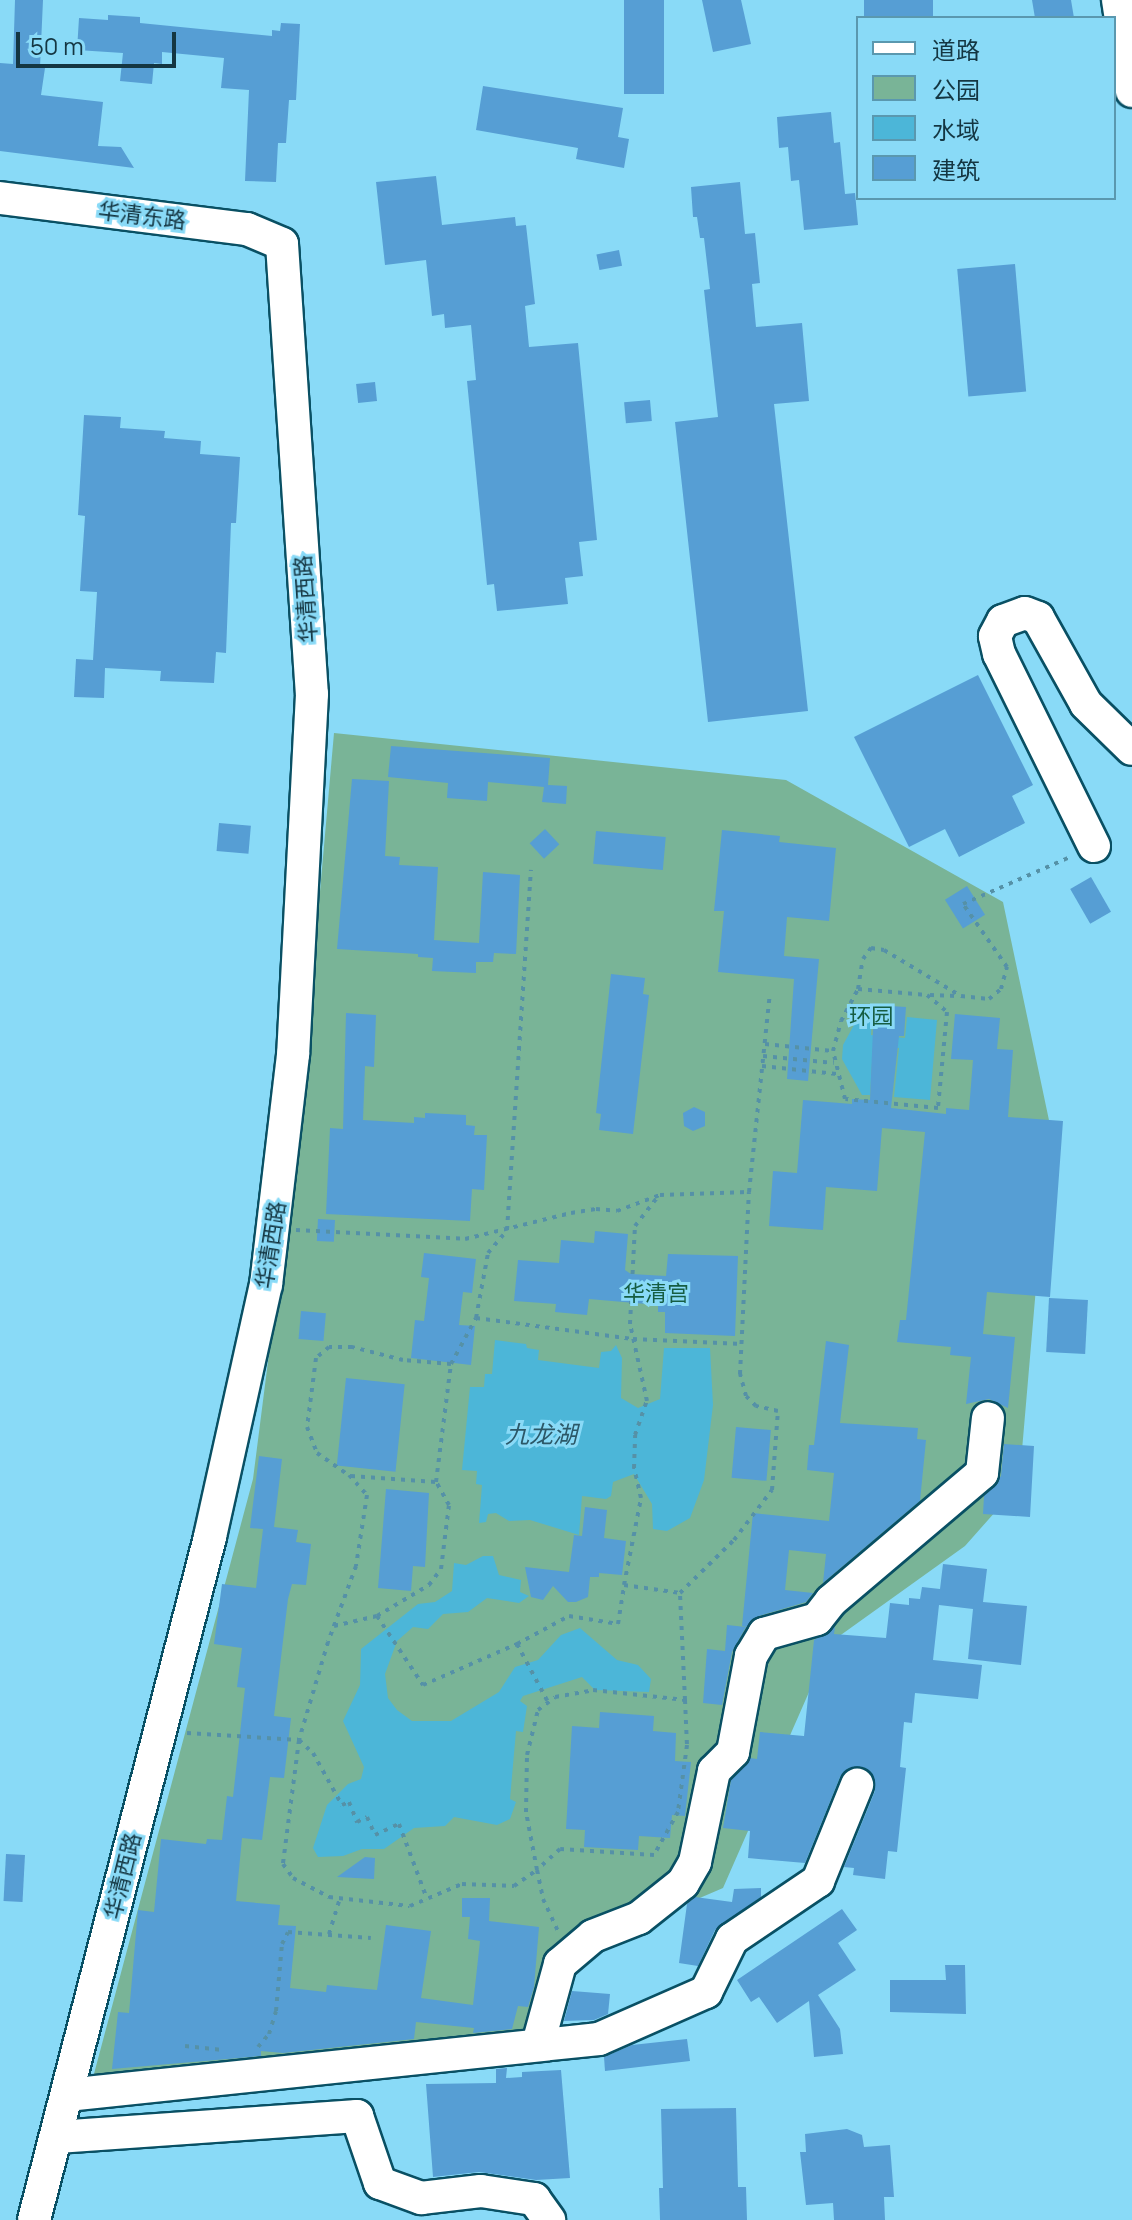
<!DOCTYPE html>
<meta charset="utf-8">
<style>
body{margin:0}
#map{position:relative;width:1132px;height:2220px;overflow:hidden;background:#89daf7;font-family:Manrope,"Noto Sans SC",sans-serif}
div>[style]{position:absolute}
[style*='--x']{left:calc(var(--x)*1px);top:calc(var(--y)*1px);width:calc(var(--w)*1px);rotate:calc(var(--a)*1deg)}
.green>*{inset:0;background:#79b497}
.water>*{inset:0;background:#4cb6d8}
.building>*{inset:0;background:#569ed4;transform-origin:0 0}
.path>*{height:4px;margin-top:-2px;transform-origin:0;background:repeating-linear-gradient(90deg,#5591a7 0 4px,transparent 0 10px)}
.roads{filter:drop-shadow(2px 0 #095064) drop-shadow(-2px 0 #095064) drop-shadow(0 2px #095064) drop-shadow(0 -2px #095064)}
.minor>*{height:32px;margin:-16px;padding:0 16px;transform-origin:16px;border-radius:16px;background:#fff}
span{translate:-50% -50%;white-space:nowrap;text-align:center;line-height:1.15;-webkit-text-stroke:6px #89daf7;paint-order:stroke}
.street-label{font-size:22px;color:#143642}
.park-label{font-size:22px;color:#165d42}
.water-label{font-size:24px;color:#2c5868;font-style:italic}
.legend{position:absolute;left:856px;top:16px;width:260px;height:184px;box-sizing:border-box;background:#89daf7;border:2px solid #5a98af;margin:0;padding:10px 14px;list-style:none;font-size:24px;color:#143642}
.legend li{display:flex;align-items:center;gap:16px;height:40px}
.legend b{width:40px;border:2px solid #5a98af}
.scale{position:absolute;left:16px;top:32px;width:160px;height:36px;box-sizing:border-box;border:4px solid #143642;border-top:0;padding-left:10px;font-size:24px;line-height:28px;white-space:nowrap;color:#143642;-webkit-text-stroke:6px #89daf7;paint-order:stroke}
</style>
<div id="map">
<div class="green">
<div style="clip-path:polygon(334px 733px,786px 780px,1003px 902px,1050px 1125px,1019px 1485px,965px 1546px,831px 1642px,723px 1888px,560px 1958px,525px 2041px,91px 2085px,253px 1479px,302px 1095px)"></div>
</div>
<div class="water">
<div style="clip-path:polygon(860px 1014px,872px 1015px,871px 1035px,905px 1038px,907px 1017px,937px 1020px,930px 1100px,894px 1097px,899px 1048px,873px 1046px,870px 1095px,862px 1095px,842px 1059px,843px 1045px)"></div>
<div style="clip-path:polygon(495px 1340px,526px 1344px,527px 1348px,539px 1350px,538px 1360px,599px 1368px,601px 1352px,611px 1351px,616px 1345px,622px 1358px,621px 1398px,638px 1408px,660px 1399px,664px 1348px,710px 1348px,713px 1405px,704px 1480px,690px 1518px,667px 1531px,653px 1529px,652px 1504px,634px 1474px,613px 1482px,611px 1496px,606px 1499px,582px 1496px,579px 1535px,530px 1520px,509px 1521px,496px 1513px,488px 1514px,486px 1522px,479px 1523px,482px 1485px,476px 1484px,477px 1471px,462px 1470px,470px 1387px,484px 1387px,485px 1374px,492px 1374px)"></div>
<div style="clip-path:polygon(483px 1556px,493px 1556px,499px 1575px,521px 1580px,520px 1592px,529px 1596px,519px 1603px,487px 1598px,468px 1612px,443px 1614px,428px 1629px,413px 1627px,397px 1641px,385px 1674px,388px 1698px,397px 1710px,412px 1721px,451px 1721px,499px 1692px,515px 1667px,538px 1660px,561px 1635px,580px 1628px,617px 1660px,638px 1665px,651px 1679px,649px 1692px,595px 1690px,582px 1677px,523px 1696px,520px 1701px,527px 1706px,523px 1732px,516px 1731px,510px 1799px,516px 1802px,510px 1819px,497px 1825px,454px 1817px,445px 1826px,414px 1828px,384px 1849px,362px 1849px,343px 1856px,318px 1857px,313px 1848px,327px 1805px,348px 1784px,361px 1779px,364px 1767px,343px 1721px,360px 1685px,361px 1649px,418px 1604px,435px 1602px,452px 1591px,454px 1563px,466px 1565px)"></div>
</div>
<div class="building">
<div style="clip-path:polygon(15px 0,43px 0,40px 67px,45px 68px,41px 95px,103px 102px,98px 146px,121px 147px,134px 168px,0 151px,0 63px,13px 64px)"></div>
<div style="left:624px;top:0;width:40px;height:94px"></div>
<div style="clip-path:polygon(702px 0,741px 0,751px 44px,713px 52px)"></div>
<div style="left:864px;top:0;width:69px;height:18px"></div>
<div style="clip-path:polygon(1032px 0,1071px 0,1074px 18px,1035px 18px)"></div>
<div style="clip-path:polygon(108px 15px,140px 17px,140px 23px,272px 36px,272px 30px,280px 31px,281px 23px,300px 24px,296px 100px,289px 100px,286px 143px,278px 143px,276px 182px,245px 181px,249px 90px,221px 88px,224px 58px,162px 52px,162px 64px,154px 63px,152px 84px,120px 81px,123px 53px,77px 50px,79px 18px,108px 20px)"></div>
<div style="clip-path:polygon(483px 86px,623px 108px,618px 137px,629px 139px,624px 168px,576px 159px,578px 148px,476px 130px)"></div>
<div style="clip-path:polygon(831px 112px,834px 143px,840px 142px,845px 194px,855px 193px,858px 225px,804px 230px,799px 180px,791px 181px,788px 147px,779px 148px,777px 117px)"></div>
<div style="clip-path:polygon(436px 176px,442px 225px,515px 217px,516px 226px,526px 225px,535px 304px,525px 306px,529px 347px,578px 343px,597px 540px,579px 542px,583px 576px,565px 578px,568px 604px,497px 611px,494px 584px,487px 585px,467px 381px,476px 380px,471px 325px,445px 328px,444px 314px,432px 316px,426px 260px,385px 265px,376px 182px)"></div>
<div style="clip-path:polygon(740px 182px,745px 234px,755px 233px,760px 283px,752px 284px,756px 327px,802px 323px,809px 401px,774px 404px,808px 711px,708px 722px,675px 422px,718px 417px,704px 290px,710px 289px,704px 238px,700px 238px,697px 217px,693px 217px,691px 187px)"></div>
<div style="left:619px;top:250px;width:16px;height:23px;rotate:79deg"></div>
<div style="left:1015px;top:264px;width:128px;height:58px;rotate:85deg"></div>
<div style="left:375px;top:382px;width:19px;height:19px;rotate:84deg"></div>
<div style="left:650px;top:400px;width:21px;height:26px;rotate:85deg"></div>
<div style="clip-path:polygon(84px 415px,121px 417px,120px 428px,165px 431px,164px 438px,201px 441px,200px 454px,240px 457px,236px 523px,231px 523px,226px 653px,216px 652px,214px 683px,160px 681px,161px 671px,105px 668px,104px 698px,74px 697px,76px 659px,93px 660px,97px 592px,80px 591px,85px 516px,78px 515px)"></div>
<div style="clip-path:polygon(978px 675px,1033px 785px,1012px 796px,1025px 823px,959px 857px,945px 829px,909px 847px,854px 737px)"></div>
<div style="clip-path:polygon(391px 746px,550px 758px,548px 785px,567px 786px,566px 804px,542px 802px,544px 787px,488px 782px,487px 801px,447px 798px,448px 783px,388px 777px)"></div>
<div style="clip-path:polygon(352px 779px,389px 781px,385px 856px,400px 857px,399px 865px,438px 867px,434px 940px,479px 943px,483px 872px,520px 875px,516px 954px,494px 953px,493px 962px,476px 962px,476px 973px,432px 971px,433px 958px,418px 957px,418px 954px,337px 949px)"></div>
<div style="left:219px;top:823px;width:32px;height:28px;rotate:5deg"></div>
<div style="left:545px;top:829px;width:21px;height:21px;rotate:47deg"></div>
<div style="clip-path:polygon(722px 830px,780px 836px,779px 842px,836px 848px,829px 921px,787px 917px,784px 956px,819px 959px,808px 1081px,787px 1079px,794px 979px,718px 972px,724px 911px,714px 911px)"></div>
<div style="left:596px;top:831px;width:70px;height:33px;rotate:5deg"></div>
<div style="left:1091px;top:877px;width:40px;height:24px;rotate:60deg"></div>
<div style="left:967px;top:886px;width:34px;height:26px;rotate:58deg"></div>
<div style="clip-path:polygon(611px 974px,645px 978px,643px 994px,649px 995px,633px 1134px,599px 1130px,601px 1114px,596px 1113px)"></div>
<div style="clip-path:polygon(874px 1005px,906px 1007px,904px 1036px,899px 1036px,891px 1108px,946px 1114px,946px 1108px,969px 1110px,973px 1060px,951px 1059px,955px 1014px,1000px 1018px,997px 1049px,1013px 1050px,1008px 1117px,1063px 1121px,1050px 1297px,987px 1292px,983px 1334px,1015px 1337px,1008px 1408px,989px 1399px,966px 1404px,971px 1357px,950px 1355px,951px 1347px,897px 1342px,900px 1320px,906px 1320px,925px 1132px,882px 1128px,877px 1191px,826px 1187px,823px 1230px,769px 1226px,773px 1171px,797px 1173px,803px 1100px,852px 1104px,852px 1099px,870px 1100px)"></div>
<div style="clip-path:polygon(346px 1013px,376px 1015px,374px 1067px,365px 1066px,363px 1120px,414px 1123px,414px 1117px,425px 1118px,425px 1113px,466px 1115px,466px 1125px,475px 1126px,474px 1135px,487px 1135px,484px 1190px,472px 1189px,470px 1221px,326px 1214px,330px 1128px,343px 1129px)"></div>
<div style="clip-path:polygon(694px 1107px,705px 1112px,705px 1126px,693px 1131px,684px 1126px,683px 1113px)"></div>
<div style="left:318px;top:1219px;width:17px;height:22px;rotate:3deg"></div>
<div style="clip-path:polygon(595px 1231px,628px 1234px,625px 1270px,631px 1274px,666px 1276px,668px 1254px,738px 1256px,735px 1336px,665px 1333px,665px 1312px,658px 1312px,658px 1305px,589px 1299px,587px 1315px,555px 1312px,556px 1304px,514px 1301px,518px 1260px,559px 1263px,561px 1240px,594px 1243px)"></div>
<div style="clip-path:polygon(424px 1253px,476px 1259px,472px 1293px,463px 1292px,459px 1325px,475px 1326px,471px 1365px,411px 1358px,415px 1320px,424px 1321px,429px 1278px,421px 1277px)"></div>
<div style="left:1049px;top:1298px;width:39px;height:54px;rotate:3deg"></div>
<div style="left:301px;top:1311px;width:25px;height:28px;rotate:5deg"></div>
<div style="clip-path:polygon(826px 1341px,849px 1345px,840px 1423px,918px 1428px,917px 1439px,926px 1440px,920px 1501px,823px 1583px,826px 1554px,789px 1550px,785px 1590px,813px 1593px,806px 1602px,759px 1616px,746px 1627px,742px 1626px,753px 1513px,829px 1521px,834px 1473px,807px 1470px,809px 1445px,814px 1445px)"></div>
<div style="left:346px;top:1378px;width:59px;height:88px;rotate:6deg"></div>
<div style="left:736px;top:1427px;width:35px;height:51px;rotate:5deg"></div>
<div style="clip-path:polygon(1004px 1444px,1034px 1446px,1030px 1517px,983px 1514px,984px 1496px,1001px 1476px)"></div>
<div style="clip-path:polygon(259px 1456px,282px 1459px,274px 1527px,298px 1530px,296px 1542px,311px 1544px,306px 1585px,292px 1584px,288px 1599px,274px 1716px,291px 1718px,284px 1778px,270px 1777px,262px 1840px,242px 1838px,236px 1901px,280px 1905px,278px 1925px,296px 1926px,290px 1988px,326px 1992px,327px 1985px,377px 1990px,386px 1925px,431px 1931px,421px 1998px,473px 2005px,480px 1941px,468px 1939px,470px 1917px,462px 1917px,462px 1898px,490px 1898px,489px 1921px,539px 1927px,534px 1987px,528px 2007px,518px 2006px,512px 2029px,473px 2033px,474px 2028px,416px 2022px,414px 2039px,283px 2053px,261px 2051px,261px 2056px,112px 2069px,118px 2012px,129px 2013px,138px 1910px,154px 1912px,161px 1839px,206px 1844px,207px 1839px,222px 1840px,227px 1796px,233px 1797px,245px 1688px,237px 1687px,242px 1648px,214px 1644px,222px 1584px,256px 1588px,263px 1529px,250px 1528px)"></div>
<div style="clip-path:polygon(386px 1489px,429px 1493px,425px 1567px,413px 1566px,411px 1591px,378px 1588px)"></div>
<div style="clip-path:polygon(585px 1507px,607px 1510px,604px 1538px,626px 1541px,622px 1575px,599px 1573px,599px 1577px,590px 1577px,588px 1597px,576px 1602px,568px 1602px,553px 1586px,543px 1600px,531px 1597px,525px 1567px,569px 1572px,574px 1535px,582px 1536px)"></div>
<div style="clip-path:polygon(943px 1564px,987px 1569px,983px 1602px,1027px 1606px,1021px 1665px,968px 1659px,973px 1609px,939px 1605px,933px 1660px,982px 1665px,978px 1699px,915px 1693px,912px 1723px,904px 1722px,900px 1767px,906px 1768px,897px 1852px,888px 1851px,885px 1879px,853px 1875px,854px 1868px,844px 1867px,875px 1791px,872px 1774px,863px 1767px,846px 1770px,840px 1777px,805px 1863px,748px 1858px,750px 1831px,723px 1828px,731px 1780px,750px 1758px,757px 1759px,760px 1732px,804px 1736px,814px 1640px,835px 1627px,834px 1634px,886px 1638px,890px 1603px,909px 1605px,909px 1598px,920px 1599px,922px 1587px,940px 1589px)"></div>
<div style="clip-path:polygon(727px 1625px,746px 1627px,732px 1652px,722px 1705px,703px 1703px,707px 1649px,725px 1651px)"></div>
<div style="clip-path:polygon(600px 1712px,654px 1716px,653px 1731px,676px 1733px,675px 1761px,691px 1762px,685px 1816px,672px 1815px,670px 1838px,639px 1836px,638px 1850px,584px 1847px,585px 1830px,566px 1829px,572px 1726px,599px 1728px)"></div>
<div style="left:6px;top:1854px;width:19px;height:47px;rotate:3deg"></div>
<div style="clip-path:polygon(365px 1857px,375px 1858px,374px 1879px,337px 1877px)"></div>
<div style="clip-path:polygon(761px 1888px,761px 1897px,715px 1930px,698px 1966px,679px 1963px,687px 1904px,695px 1897px,732px 1902px,734px 1889px)"></div>
<div style="clip-path:polygon(842px 1909px,857px 1930px,838px 1943px,856px 1970px,818px 1995px,840px 2029px,843px 2054px,814px 2057px,809px 2001px,777px 2023px,759px 1997px,751px 2002px,737px 1980px)"></div>
<div style="clip-path:polygon(945px 1965px,965px 1965px,966px 2014px,890px 2012px,890px 1980px,946px 1980px)"></div>
<div style="clip-path:polygon(572px 1991px,610px 1994px,608px 2014px,594px 2020px,564px 2021px)"></div>
<div style="clip-path:polygon(687px 2039px,690px 2061px,605px 2071px,604px 2057px,632px 2045px)"></div>
<div style="clip-path:polygon(507px 2068px,506px 2078px,522px 2077px,522px 2072px,561px 2070px,570px 2178px,536px 2180px,479px 2172px,433px 2177px,426px 2084px,496px 2083px,496px 2069px)"></div>
<div style="clip-path:polygon(736px 2108px,738px 2187px,746px 2187px,747px 2220px,660px 2220px,659px 2188px,663px 2188px,661px 2109px)"></div>
<div style="clip-path:polygon(847px 2129px,862px 2135px,864px 2147px,890px 2145px,894px 2197px,884px 2197px,885px 2220px,834px 2220px,833px 2203px,806px 2205px,800px 2152px,806px 2152px,805px 2134px)"></div>
</div>
<div class="path">
<div style="--x:858;--y:989;--w:69;--a:5"></div>
<div style="--x:927;--y:995;--w:26;--a:40"></div>
<div style="--x:947;--y:1012;--w:96;--a:95.4"></div>
<div style="--x:938;--y:1108;--w:93;--a:-174.5"></div>
<div style="--x:845;--y:1099;--w:49;--a:-104"></div>
<div style="--x:833;--y:1051;--w:31;--a:-75"></div>
<div style="--x:841;--y:1021;--w:36;--a:-62"></div>
<div style="--x:858;--y:989;--w:30;--a:-81"></div>
<div style="--x:863;--y:959;--w:14;--a:-54"></div>
<div style="--x:871;--y:948;--w:13;--a:9"></div>
<div style="--x:884;--y:950;--w:90;--a:30.9"></div>
<div style="--x:961;--y:996;--w:28;--a:6"></div>
<div style="--x:989;--y:999;--w:16;--a:-40"></div>
<div style="--x:1001;--y:989;--w:23;--a:-75"></div>
<div style="--x:1007;--y:967;--w:77;--a:-124.9"></div>
<div style="--x:963;--y:904;--w:117;--a:-23.7"></div>
<div style="--x:930;--y:995;--w:27;--a:2"></div>
<div style="--x:765;--y:1044;--w:68;--a:5.9"></div>
<div style="--x:763;--y:1056;--w:71;--a:5.6"></div>
<div style="--x:762;--y:1066;--w:75;--a:6.1"></div>
<div style="--x:296;--y:1230;--w:169;--a:3"></div>
<div style="--x:465;--y:1239;--w:109;--a:-13.8"></div>
<div style="--x:571;--y:1213;--w:25;--a:-9"></div>
<div style="--x:596;--y:1209;--w:21;--a:5"></div>
<div style="--x:617;--y:1211;--w:46;--a:-20.4"></div>
<div style="--x:660;--y:1195;--w:88;--a:-2"></div>
<div style="--x:476;--y:1318;--w:158;--a:7.6"></div>
<div style="--x:633;--y:1339;--w:109;--a:2.6"></div>
<div style="--x:451;--y:1364;--w:48;--a:-175.2"></div>
<div style="--x:403;--y:1360;--w:53;--a:-165.7"></div>
<div style="--x:352;--y:1347;--w:23;--a:180"></div>
<div style="--x:329;--y:1347;--w:17;--a:140"></div>
<div style="--x:316;--y:1358;--w:70;--a:97.4"></div>
<div style="--x:307;--y:1427;--w:28;--a:69"></div>
<div style="--x:317;--y:1453;--w:39;--a:35"></div>
<div style="--x:349;--y:1475;--w:27;--a:48"></div>
<div style="--x:367;--y:1495;--w:72;--a:98.8"></div>
<div style="--x:356;--y:1566;--w:81;--a:110.2"></div>
<div style="--x:328;--y:1642;--w:102;--a:106.5"></div>
<div style="--x:299;--y:1740;--w:125;--a:97.4"></div>
<div style="--x:283;--y:1864;--w:17;--a:54"></div>
<div style="--x:293;--y:1878;--w:41;--a:27.8"></div>
<div style="--x:329;--y:1897;--w:81;--a:6.3"></div>
<div style="--x:410;--y:1906;--w:56;--a:-22.9"></div>
<div style="--x:462;--y:1884;--w:52;--a:2.2"></div>
<div style="--x:514;--y:1886;--w:28;--a:-35"></div>
<div style="--x:537;--y:1870;--w:30;--a:78"></div>
<div style="--x:543;--y:1899;--w:35;--a:65"></div>
<div style="--x:351;--y:1476;--w:85;--a:4"></div>
<div style="--x:436;--y:1482;--w:119;--a:-82.8"></div>
<div style="--x:451;--y:1364;--w:52;--a:-61.5"></div>
<div style="--x:476;--y:1318;--w:66;--a:-79.5"></div>
<div style="--x:488;--y:1253;--w:30;--a:-50"></div>
<div style="--x:507;--y:1230;--w:361;--a:-86.2"></div>
<div style="--x:624;--y:1585;--w:89;--a:-78.9"></div>
<div style="--x:641;--y:1498;--w:31;--a:-103"></div>
<div style="--x:634;--y:1468;--w:33;--a:-88"></div>
<div style="--x:635;--y:1435;--w:36;--a:-71"></div>
<div style="--x:647;--y:1401;--w:79;--a:-102.4"></div>
<div style="--x:630;--y:1324;--w:98;--a:-87.1"></div>
<div style="--x:635;--y:1226;--w:37;--a:-52"></div>
<div style="--x:377;--y:1616;--w:83;--a:56.3"></div>
<div style="--x:423;--y:1685;--w:103;--a:-23.6"></div>
<div style="--x:517;--y:1644;--w:59;--a:-28.3"></div>
<div style="--x:569;--y:1616;--w:50;--a:9.3"></div>
<div style="--x:618;--y:1624;--w:39;--a:-81"></div>
<div style="--x:624;--y:1585;--w:57;--a:8.1"></div>
<div style="--x:334;--y:1626;--w:44;--a:-13.1"></div>
<div style="--x:377;--y:1616;--w:61;--a:-30.8"></div>
<div style="--x:429;--y:1585;--w:20;--a:-53"></div>
<div style="--x:441;--y:1569;--w:64;--a:-82.9"></div>
<div style="--x:449;--y:1505;--w:26;--a:-119"></div>
<div style="--x:517;--y:1644;--w:66;--a:61.9"></div>
<div style="--x:593;--y:1690;--w:93;--a:6.2"></div>
<div style="--x:685;--y:1700;--w:45;--a:87.5"></div>
<div style="--x:687;--y:1745;--w:68;--a:97.7"></div>
<div style="--x:678;--y:1812;--w:49;--a:119.2"></div>
<div style="--x:654;--y:1855;--w:94;--a:-176.3"></div>
<div style="--x:560;--y:1849;--w:31;--a:138"></div>
<div style="--x:537;--y:1870;--w:59;--a:-100.7"></div>
<div style="--x:526;--y:1812;--w:57;--a:-89"></div>
<div style="--x:527;--y:1755;--w:46;--a:-76.3"></div>
<div style="--x:538;--y:1710;--w:21;--a:-37"></div>
<div style="--x:555;--y:1697;--w:39;--a:-10"></div>
<div style="--x:685;--y:1700;--w:107;--a:-92.7"></div>
<div style="--x:680;--y:1593;--w:76;--a:-44.5"></div>
<div style="--x:734;--y:1540;--w:63;--a:-52.8"></div>
<div style="--x:772;--y:1490;--w:79;--a:-85.7"></div>
<div style="--x:778;--y:1411;--w:23;--a:-167"></div>
<div style="--x:756;--y:1406;--w:14;--a:-135"></div>
<div style="--x:746;--y:1396;--w:23;--a:-105"></div>
<div style="--x:740;--y:1374;--w:182;--a:-87.2"></div>
<div style="--x:749;--y:1192;--w:200;--a:-84"></div>
<div style="--x:187;--y:1733;--w:112;--a:3.6"></div>
<div style="--x:299;--y:1740;--w:19;--a:43"></div>
<div style="--x:313;--y:1753;--w:60;--a:60.9"></div>
<div style="--x:342;--y:1805;--w:8;--a:-23"></div>
<div style="--x:349;--y:1802;--w:22;--a:68"></div>
<div style="--x:357;--y:1822;--w:11;--a:-27"></div>
<div style="--x:367;--y:1817;--w:20;--a:66"></div>
<div style="--x:375;--y:1835;--w:26;--a:-25"></div>
<div style="--x:399;--y:1824;--w:80;--a:69.5"></div>
<div style="--x:329;--y:1934;--w:38;--a:-73"></div>
<div style="--x:185;--y:2046;--w:38;--a:6"></div>
<div style="--x:258;--y:2047;--w:17;--a:-50"></div>
<div style="--x:269;--y:2034;--w:24;--a:-73"></div>
<div style="--x:276;--y:2011;--w:67;--a:-84.9"></div>
<div style="--x:282;--y:1944;--w:13;--a:-63"></div>
<div style="--x:288;--y:1932;--w:83;--a:4.1"></div>
</div>
<div class="roads">
<div class="minor">
<div style="--x:1118;--y:0;--w:92;--a:81.3"></div>
<div style="--x:0;--y:198;--w:249;--a:7.2"></div>
<div style="--x:247;--y:229;--w:38;--a:23"></div>
<div style="--x:282;--y:244;--w:451;--a:86.2"></div>
<div style="--x:312;--y:694;--w:361;--a:93"></div>
<div style="--x:293;--y:1055;--w:231;--a:96.7"></div>
<div style="--x:266;--y:1284;--w:259;--a:102.5"></div>
<div style="--x:210;--y:1537;--w:705;--a:104.45"></div>
<div style="--x:1094;--y:846;--w:214;--a:-116.3"></div>
<div style="--x:999;--y:654;--w:18;--a:-103"></div>
<div style="--x:995;--y:636;--w:17;--a:-62"></div>
<div style="--x:1003;--y:621;--w:23;--a:-20"></div>
<div style="--x:1025;--y:613;--w:14;--a:21"></div>
<div style="--x:1038;--y:618;--w:98;--a:60.8"></div>
<div style="--x:1086;--y:704;--w:64;--a:44.4"></div>
<div style="--x:538;--y:2044;--w:83;--a:-74.6"></div>
<div style="--x:560;--y:1964;--w:43;--a:-40.3"></div>
<div style="--x:593;--y:1936;--w:49;--a:-21.4"></div>
<div style="--x:639;--y:1918;--w:56;--a:-38.5"></div>
<div style="--x:683;--y:1883;--w:24;--a:-60"></div>
<div style="--x:695;--y:1862;--w:93;--a:-78.2"></div>
<div style="--x:714;--y:1771;--w:27;--a:-45"></div>
<div style="--x:733;--y:1752;--w:98;--a:-79.4"></div>
<div style="--x:751;--y:1656;--w:26;--a:-59"></div>
<div style="--x:764;--y:1634;--w:55;--a:-15.8"></div>
<div style="--x:817;--y:1619;--w:23;--a:-52"></div>
<div style="--x:831;--y:1601;--w:198;--a:-40.3"></div>
<div style="--x:982;--y:1473;--w:55;--a:-83.8"></div>
<div style="--x:67;--y:2095;--w:535;--a:-6.01"></div>
<div style="--x:599;--y:2039;--w:117;--a:-23.7"></div>
<div style="--x:706;--y:1992;--w:59;--a:-63.9"></div>
<div style="--x:732;--y:1939;--w:104;--a:-34"></div>
<div style="--x:818;--y:1881;--w:104;--a:-67.9"></div>
<div style="--x:57;--y:2137;--w:301;--a:-4"></div>
<div style="--x:357;--y:2116;--w:71;--a:71.1"></div>
<div style="--x:380;--y:2183;--w:44;--a:20.1"></div>
<div style="--x:421;--y:2198;--w:60;--a:-6.7"></div>
<div style="--x:481;--y:2191;--w:54;--a:8.6"></div>
<div style="--x:534;--y:2199;--w:26;--a:54"></div>
</div>
</div>
<div class="street-label">
<span style="left:142px;top:216px;rotate:7deg">华清东路</span>
<span style="left:306px;top:599px;rotate:-94deg">华清西路</span>
<span style="left:271px;top:1245px;rotate:-81deg">华清西路</span>
<span style="left:123px;top:1876px;rotate:-76deg">华清西路</span>
</div>
<div class="park-label">
<span style="left:871px;top:1017px">环园</span>
<span style="left:656px;top:1294px">华清宫</span>
</div>
<div class="water-label">
<span style="left:541px;top:1434px">九龙湖</span>
</div>
<ul class="legend">
<li><b style="height:10px;background:#fff"></b>道路</li>
<li><b style="height:22px;background:#79b497"></b>公园</li>
<li><b style="height:22px;background:#4cb6d8"></b>水域</li>
<li><b style="height:22px;background:#569ed4"></b>建筑</li>
</ul>
<div class="scale">50 m</div>
</div>
